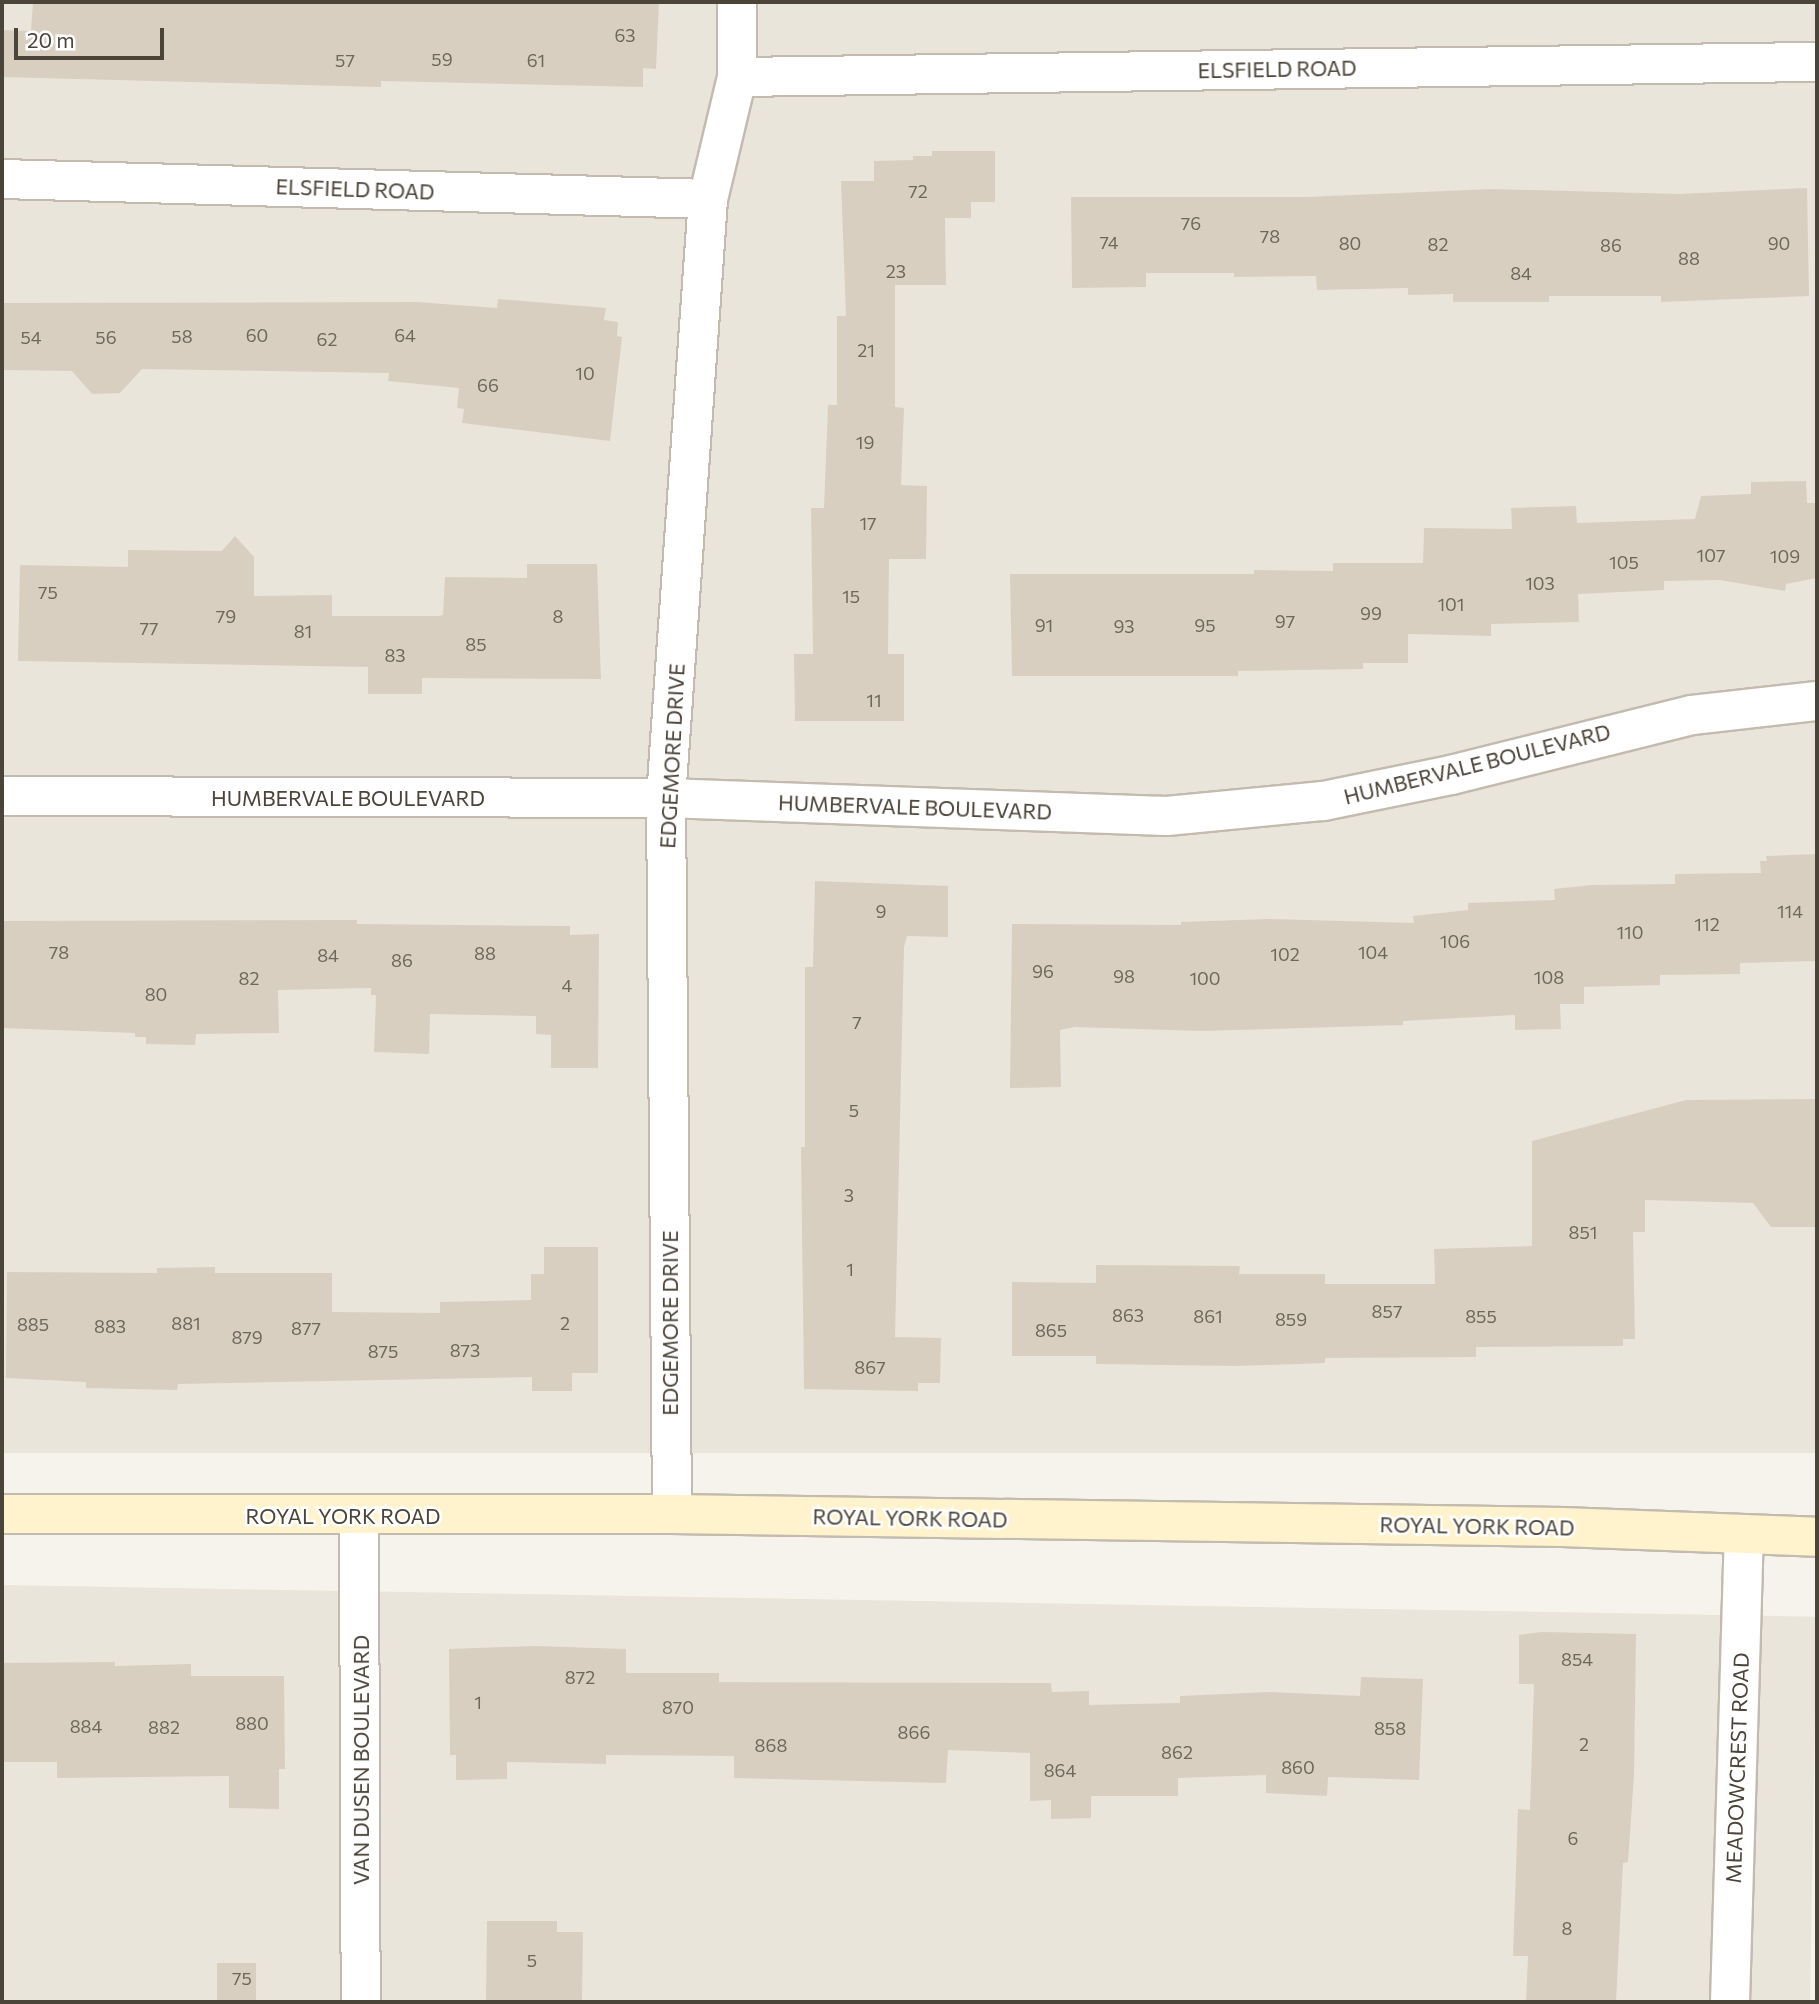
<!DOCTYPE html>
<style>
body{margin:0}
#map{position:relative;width:1819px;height:2004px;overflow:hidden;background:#f6f3ec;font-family:Commissioner,sans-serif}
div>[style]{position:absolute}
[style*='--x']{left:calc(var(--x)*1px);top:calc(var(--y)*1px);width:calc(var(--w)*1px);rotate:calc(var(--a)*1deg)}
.residential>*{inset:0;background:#eae5da;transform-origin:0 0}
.building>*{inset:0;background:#d8cfc1;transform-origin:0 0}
.roads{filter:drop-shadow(2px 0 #c2bbae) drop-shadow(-2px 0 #c2bbae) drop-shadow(0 2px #c2bbae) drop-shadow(0 -2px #c2bbae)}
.minor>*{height:38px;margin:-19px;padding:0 19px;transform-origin:19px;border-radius:19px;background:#fff}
.secondary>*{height:38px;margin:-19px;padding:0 19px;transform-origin:19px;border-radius:19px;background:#fff3cd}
span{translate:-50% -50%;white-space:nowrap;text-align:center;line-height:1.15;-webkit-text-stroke:5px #fff;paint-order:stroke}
.number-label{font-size:18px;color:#6e675b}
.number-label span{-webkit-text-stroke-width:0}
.street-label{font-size:21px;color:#4b4439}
.frame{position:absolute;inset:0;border:4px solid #4b4439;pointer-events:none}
.scale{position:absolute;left:14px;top:28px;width:150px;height:32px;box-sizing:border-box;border:4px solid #4b4439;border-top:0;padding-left:9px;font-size:21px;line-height:24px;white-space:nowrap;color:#4b4439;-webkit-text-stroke:5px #fff;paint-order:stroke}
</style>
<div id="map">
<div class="residential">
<div style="left:2px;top:2px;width:1815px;height:1451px"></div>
<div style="left:2px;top:1585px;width:1815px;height:417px;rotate:1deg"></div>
</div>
<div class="building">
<div style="clip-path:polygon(33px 2px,659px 2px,656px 69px,643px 68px,643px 87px,381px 81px,381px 87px,2px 77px,2px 30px,31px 31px)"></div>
<div style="clip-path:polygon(932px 151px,995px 151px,995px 202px,971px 202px,971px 218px,945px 218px,946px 285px,895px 285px,895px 407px,904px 408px,901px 485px,927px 486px,926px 559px,889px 559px,888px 654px,904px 654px,904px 721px,795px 721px,794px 654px,813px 654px,811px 508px,824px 508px,828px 405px,837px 405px,837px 316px,846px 316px,841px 181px,874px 181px,874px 161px,913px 160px,913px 156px,932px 156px)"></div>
<div style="clip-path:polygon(1807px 188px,1809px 296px,1661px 302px,1661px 296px,1549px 296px,1549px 302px,1453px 302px,1453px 294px,1408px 295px,1408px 288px,1317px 290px,1316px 276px,1234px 277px,1234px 273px,1146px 273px,1146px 287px,1072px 288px,1071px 197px,1306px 197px,1492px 189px,1679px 194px)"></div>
<div style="clip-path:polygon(498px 299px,606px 308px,604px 320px,618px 322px,617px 336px,622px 337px,610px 441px,462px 423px,464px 409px,457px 408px,459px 388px,388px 381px,389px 373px,142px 369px,120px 393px,92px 394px,72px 371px,2px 370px,2px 303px,417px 302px,497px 308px)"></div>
<div style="clip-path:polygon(1806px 481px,1807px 503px,1817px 503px,1817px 578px,1786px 584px,1785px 591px,1720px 580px,1664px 581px,1664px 590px,1578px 594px,1579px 622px,1491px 624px,1491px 636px,1408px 634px,1408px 663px,1363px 663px,1363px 669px,1238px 671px,1238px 676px,1012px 676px,1010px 574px,1254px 574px,1254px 570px,1333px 571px,1333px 563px,1423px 563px,1424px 528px,1512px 529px,1511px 508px,1576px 506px,1577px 523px,1695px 519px,1701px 496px,1751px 494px,1751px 482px)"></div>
<div style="clip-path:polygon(235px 536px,254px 557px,254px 596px,332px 595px,332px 616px,439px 616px,443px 615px,445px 577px,527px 578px,527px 564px,597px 564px,601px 679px,422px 678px,422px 694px,368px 694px,368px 667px,18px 661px,20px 565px,128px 567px,128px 550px,222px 551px)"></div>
<div style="clip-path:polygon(1817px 854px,1817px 961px,1740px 963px,1740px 974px,1660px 975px,1660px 985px,1584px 987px,1584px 1004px,1560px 1004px,1561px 1029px,1515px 1030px,1515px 1015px,1403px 1021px,1403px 1025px,1201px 1031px,1075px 1027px,1060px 1030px,1061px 1087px,1010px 1088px,1012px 924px,1181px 925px,1181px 922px,1268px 919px,1414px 923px,1413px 916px,1468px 910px,1468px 903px,1555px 900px,1554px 889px,1592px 885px,1675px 884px,1675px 874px,1761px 873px,1760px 861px,1767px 861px,1766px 856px)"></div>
<div style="clip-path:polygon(815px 881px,948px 886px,948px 937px,907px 936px,904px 947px,895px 1337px,941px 1338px,940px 1383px,918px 1383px,918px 1391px,804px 1389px,801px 1147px,805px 1147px,805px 967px,813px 967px)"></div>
<div style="clip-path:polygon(357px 920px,357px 924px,570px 926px,570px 935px,599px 934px,598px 1068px,551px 1068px,551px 1035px,536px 1034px,536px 1016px,430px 1014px,429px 1054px,374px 1052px,376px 995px,371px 995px,371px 988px,278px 990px,279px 1033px,196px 1034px,195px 1045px,146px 1044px,146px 1037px,135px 1037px,135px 1033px,2px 1028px,2px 921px)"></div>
<div style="clip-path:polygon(1817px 1099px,1817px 1227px,1771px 1227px,1753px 1203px,1645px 1200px,1645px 1232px,1633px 1232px,1635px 1339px,1623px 1339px,1623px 1346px,1476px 1347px,1476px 1357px,1325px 1358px,1325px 1363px,1238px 1366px,1096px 1364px,1096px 1356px,1012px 1356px,1012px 1282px,1096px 1283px,1096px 1265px,1240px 1266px,1239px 1274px,1325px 1274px,1325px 1284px,1435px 1284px,1434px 1249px,1532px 1246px,1532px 1141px,1686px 1100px)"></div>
<div style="clip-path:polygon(544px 1247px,598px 1247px,598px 1373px,572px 1373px,572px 1391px,532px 1391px,532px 1377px,178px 1384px,177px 1390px,86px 1388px,86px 1382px,6px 1378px,7px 1272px,157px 1273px,157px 1268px,215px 1267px,215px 1273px,332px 1273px,332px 1312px,440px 1313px,440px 1302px,531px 1300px,531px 1274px,544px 1274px)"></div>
<div style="clip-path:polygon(1542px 1632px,1636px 1634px,1634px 1776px,1628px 1862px,1623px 1863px,1616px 2002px,1526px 2002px,1528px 1956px,1513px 1956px,1518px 1809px,1530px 1810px,1534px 1684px,1519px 1684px,1519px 1635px)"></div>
<div style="clip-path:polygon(535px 1646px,626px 1649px,626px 1673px,719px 1673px,719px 1682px,1051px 1683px,1052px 1692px,1089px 1691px,1089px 1705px,1180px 1703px,1180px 1696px,1270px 1692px,1360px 1696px,1361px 1677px,1423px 1679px,1419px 1780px,1328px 1777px,1327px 1796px,1266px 1793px,1266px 1775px,1178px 1778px,1178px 1796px,1091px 1796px,1091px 1818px,1051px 1819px,1051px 1800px,1030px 1801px,1030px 1753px,948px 1750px,946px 1783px,734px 1778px,734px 1756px,606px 1755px,606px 1764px,507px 1762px,507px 1779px,456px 1780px,456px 1755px,450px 1755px,449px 1649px)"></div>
<div style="clip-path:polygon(115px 1662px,115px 1666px,191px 1664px,191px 1676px,284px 1676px,285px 1769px,279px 1769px,279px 1809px,229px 1808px,229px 1776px,57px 1778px,57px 1762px,2px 1762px,2px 1663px)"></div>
<div style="clip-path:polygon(487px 1921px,557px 1921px,557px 1932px,583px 1932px,582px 2000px,486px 2000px)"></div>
<div style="left:256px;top:1963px;width:39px;height:39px;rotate:90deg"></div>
</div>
<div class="roads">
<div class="minor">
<div style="--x:737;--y:77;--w:1080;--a:-0.8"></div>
<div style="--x:2;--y:179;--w:706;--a:1.62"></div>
<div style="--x:2;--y:796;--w:664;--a:0.17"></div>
<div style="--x:666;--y:798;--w:501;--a:2.06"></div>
<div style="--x:1167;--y:816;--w:157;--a:-5.5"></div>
<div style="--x:1323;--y:801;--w:131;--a:-11.5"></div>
<div style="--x:1451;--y:775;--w:248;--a:-14"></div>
<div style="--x:1692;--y:715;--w:126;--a:-6.4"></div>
<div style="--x:672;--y:1514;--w:716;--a:-90.48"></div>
<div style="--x:666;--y:798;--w:600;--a:-85.99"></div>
<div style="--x:708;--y:199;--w:125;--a:-76.6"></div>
<div style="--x:737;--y:77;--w:75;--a:-90"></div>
<div style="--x:359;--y:1517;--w:485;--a:89.8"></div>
<div style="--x:1730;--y:2002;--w:468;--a:-88.3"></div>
</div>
<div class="secondary">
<div style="--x:2;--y:1514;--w:670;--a:0"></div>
<div style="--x:672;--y:1514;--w:890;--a:0.84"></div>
<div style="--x:1562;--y:1527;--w:255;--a:2.2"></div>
</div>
</div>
<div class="number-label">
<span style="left:625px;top:35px">63</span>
<span style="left:442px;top:59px">59</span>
<span style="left:345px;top:60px">57</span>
<span style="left:536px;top:60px">61</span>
<span style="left:918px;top:191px">72</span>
<span style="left:1191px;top:223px">76</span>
<span style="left:1270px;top:236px">78</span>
<span style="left:1109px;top:242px">74</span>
<span style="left:1350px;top:243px">80</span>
<span style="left:1779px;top:243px">90</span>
<span style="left:1438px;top:244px">82</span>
<span style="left:1611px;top:245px">86</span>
<span style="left:1689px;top:258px">88</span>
<span style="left:896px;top:271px">23</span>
<span style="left:1521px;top:273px">84</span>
<span style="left:257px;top:335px">60</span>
<span style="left:405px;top:335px">64</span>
<span style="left:182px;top:336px">58</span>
<span style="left:31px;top:337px">54</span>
<span style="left:106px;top:337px">56</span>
<span style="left:327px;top:339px">62</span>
<span style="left:866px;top:350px">21</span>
<span style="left:585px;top:373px">10</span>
<span style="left:488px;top:385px">66</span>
<span style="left:865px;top:442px">19</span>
<span style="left:868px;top:523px">17</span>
<span style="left:1711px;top:555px">107</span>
<span style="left:1785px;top:556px">109</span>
<span style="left:1624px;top:562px">105</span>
<span style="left:1540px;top:583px">103</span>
<span style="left:48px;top:592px">75</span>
<span style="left:851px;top:596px">15</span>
<span style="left:1451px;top:604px">101</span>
<span style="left:1371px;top:613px">99</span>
<span style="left:226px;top:616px">79</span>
<span style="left:558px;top:616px">8</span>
<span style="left:1285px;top:621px">97</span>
<span style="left:1044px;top:625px">91</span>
<span style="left:1205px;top:625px">95</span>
<span style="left:1124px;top:626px">93</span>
<span style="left:149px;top:628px">77</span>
<span style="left:303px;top:631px">81</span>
<span style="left:476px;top:644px">85</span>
<span style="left:395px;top:655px">83</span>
<span style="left:874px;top:700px">11</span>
<span style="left:881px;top:911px">9</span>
<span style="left:1790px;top:911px">114</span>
<span style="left:1707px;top:924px">112</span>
<span style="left:1630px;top:932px">110</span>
<span style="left:1455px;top:941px">106</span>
<span style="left:59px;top:952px">78</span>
<span style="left:1373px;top:952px">104</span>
<span style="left:485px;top:953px">88</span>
<span style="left:1285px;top:954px">102</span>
<span style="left:328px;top:955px">84</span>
<span style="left:402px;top:960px">86</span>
<span style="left:1043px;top:971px">96</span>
<span style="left:1124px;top:976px">98</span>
<span style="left:1549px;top:977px">108</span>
<span style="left:249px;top:978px">82</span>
<span style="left:1205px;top:978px">100</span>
<span style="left:567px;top:985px">4</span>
<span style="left:156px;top:994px">80</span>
<span style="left:857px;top:1022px">7</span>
<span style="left:854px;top:1110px">5</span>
<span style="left:849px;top:1195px">3</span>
<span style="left:1583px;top:1232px">851</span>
<span style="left:850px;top:1269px">1</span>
<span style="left:1387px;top:1311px">857</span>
<span style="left:1128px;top:1315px">863</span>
<span style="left:1208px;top:1316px">861</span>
<span style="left:1481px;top:1316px">855</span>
<span style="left:1291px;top:1319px">859</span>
<span style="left:186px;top:1323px">881</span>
<span style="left:565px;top:1323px">2</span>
<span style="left:33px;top:1324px">885</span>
<span style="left:110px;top:1326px">883</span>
<span style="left:306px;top:1328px">877</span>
<span style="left:1051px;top:1330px">865</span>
<span style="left:247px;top:1337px">879</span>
<span style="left:465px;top:1350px">873</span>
<span style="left:383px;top:1351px">875</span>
<span style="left:870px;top:1367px">867</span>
<span style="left:1577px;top:1659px">854</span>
<span style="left:580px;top:1677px">872</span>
<span style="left:478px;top:1702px">1</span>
<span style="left:678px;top:1707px">870</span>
<span style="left:252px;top:1723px">880</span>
<span style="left:86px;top:1726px">884</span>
<span style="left:164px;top:1727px">882</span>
<span style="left:1390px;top:1728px">858</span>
<span style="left:914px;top:1732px">866</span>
<span style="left:1584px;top:1744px">2</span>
<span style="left:771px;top:1745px">868</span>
<span style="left:1177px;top:1752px">862</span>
<span style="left:1298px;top:1767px">860</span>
<span style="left:1060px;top:1770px">864</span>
<span style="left:1573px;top:1838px">6</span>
<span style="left:1567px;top:1928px">8</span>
<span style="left:532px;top:1960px">5</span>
<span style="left:242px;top:1978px">75</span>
</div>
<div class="street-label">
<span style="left:1277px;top:69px;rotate:-1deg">ELSFIELD ROAD</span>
<span style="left:355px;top:189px;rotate:2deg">ELSFIELD ROAD</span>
<span style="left:672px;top:756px;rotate:-87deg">EDGEMORE DRIVE</span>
<span style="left:1477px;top:764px;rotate:-14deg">HUMBERVALE BOULEVARD</span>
<span style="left:348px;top:798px">HUMBERVALE BOULEVARD</span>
<span style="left:915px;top:807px;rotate:2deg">HUMBERVALE BOULEVARD</span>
<span style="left:670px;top:1323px;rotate:-90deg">EDGEMORE DRIVE</span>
<span style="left:343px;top:1516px">ROYAL YORK ROAD</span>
<span style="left:910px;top:1518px;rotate:1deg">ROYAL YORK ROAD</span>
<span style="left:1477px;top:1526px;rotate:1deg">ROYAL YORK ROAD</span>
<span style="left:361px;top:1760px;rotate:-90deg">VAN DUSEN BOULEVARD</span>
<span style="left:1737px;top:1768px;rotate:-88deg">MEADOWCREST ROAD</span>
</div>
<div class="frame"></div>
<div class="scale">20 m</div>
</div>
